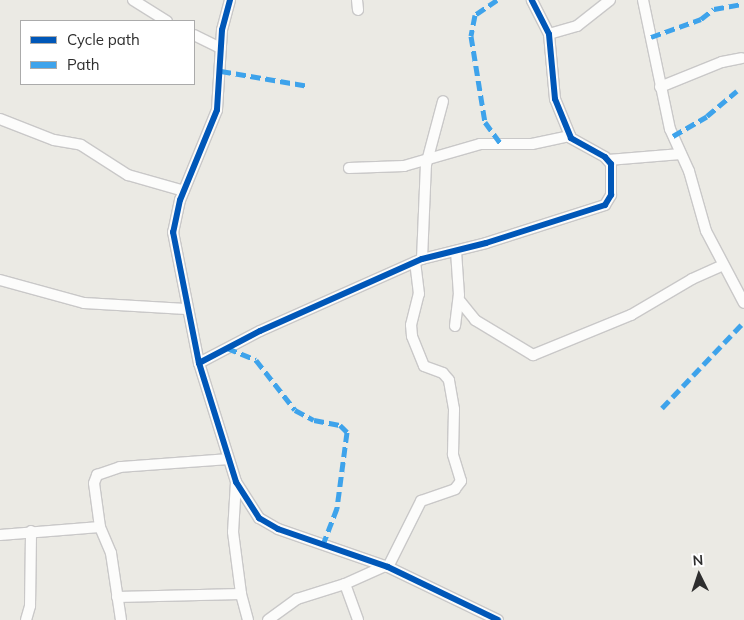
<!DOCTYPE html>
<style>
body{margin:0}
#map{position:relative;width:744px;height:620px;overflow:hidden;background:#ebeae4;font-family:Mulish,sans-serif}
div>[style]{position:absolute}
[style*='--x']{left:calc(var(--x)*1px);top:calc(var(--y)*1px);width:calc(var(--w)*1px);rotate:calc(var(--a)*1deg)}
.roads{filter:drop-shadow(1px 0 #c9c8c8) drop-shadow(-1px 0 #c9c8c8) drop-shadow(0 1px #c9c8c8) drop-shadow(0 -1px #c9c8c8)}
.street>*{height:10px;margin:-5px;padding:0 5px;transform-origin:5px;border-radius:5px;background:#fcfcfb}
.quiet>*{height:5px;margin-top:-2.5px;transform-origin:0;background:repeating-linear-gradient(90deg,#3ea3eb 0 10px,transparent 0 15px)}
.cycleway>*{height:6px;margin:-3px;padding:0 3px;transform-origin:3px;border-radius:3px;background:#0057b8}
span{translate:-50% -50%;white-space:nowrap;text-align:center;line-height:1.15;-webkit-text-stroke:5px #fff;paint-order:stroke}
.legend{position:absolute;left:20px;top:20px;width:175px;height:65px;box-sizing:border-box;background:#fff;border:1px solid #ababab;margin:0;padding:6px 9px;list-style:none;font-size:15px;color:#2e2e2e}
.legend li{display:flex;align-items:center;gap:10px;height:25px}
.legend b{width:25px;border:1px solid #ababab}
.north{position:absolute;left:674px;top:550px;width:50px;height:50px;-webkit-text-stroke:4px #fff;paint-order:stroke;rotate:356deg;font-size:14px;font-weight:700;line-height:20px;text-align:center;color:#2e2e2e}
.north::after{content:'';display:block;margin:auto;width:18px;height:22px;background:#2e2e2e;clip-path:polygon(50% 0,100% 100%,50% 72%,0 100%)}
</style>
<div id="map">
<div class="roads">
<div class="street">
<div style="--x:133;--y:0;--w:40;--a:32"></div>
<div style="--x:230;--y:0;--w:31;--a:105"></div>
<div style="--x:222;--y:30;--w:80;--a:93.6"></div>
<div style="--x:217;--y:110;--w:97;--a:112.3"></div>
<div style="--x:180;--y:200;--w:33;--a:102"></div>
<div style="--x:173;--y:232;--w:134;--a:78.8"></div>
<div style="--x:199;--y:363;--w:125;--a:72.7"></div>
<div style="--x:236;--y:482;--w:43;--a:57.4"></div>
<div style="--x:259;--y:518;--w:22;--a:30"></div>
<div style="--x:278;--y:529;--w:116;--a:19.1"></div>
<div style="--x:388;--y:567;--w:122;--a:25.7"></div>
<div style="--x:357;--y:0;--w:10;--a:84"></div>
<div style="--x:643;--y:0;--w:132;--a:78.2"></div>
<div style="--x:670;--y:129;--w:46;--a:65.7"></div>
<div style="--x:689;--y:171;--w:62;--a:74.2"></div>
<div style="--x:706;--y:231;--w:81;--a:62.2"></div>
<div style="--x:549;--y:34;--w:29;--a:-16"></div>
<div style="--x:577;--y:26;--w:42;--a:-38.2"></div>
<div style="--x:194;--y:35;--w:30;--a:26"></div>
<div style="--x:660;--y:87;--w:67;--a:-22"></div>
<div style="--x:722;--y:62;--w:20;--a:-11"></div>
<div style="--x:0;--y:119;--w:58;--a:21.3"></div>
<div style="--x:54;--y:140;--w:27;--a:10"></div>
<div style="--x:81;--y:145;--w:56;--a:32.6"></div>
<div style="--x:128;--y:175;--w:58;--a:15.9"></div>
<div style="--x:608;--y:160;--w:73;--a:-4.7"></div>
<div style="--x:349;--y:168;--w:55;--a:-2.1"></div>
<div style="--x:404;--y:166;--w:79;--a:-16.1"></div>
<div style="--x:480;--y:144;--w:52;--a:0"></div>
<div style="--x:532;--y:144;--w:39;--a:-12"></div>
<div style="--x:422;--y:259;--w:94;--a:-87.6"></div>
<div style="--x:426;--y:165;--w:66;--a:-75.1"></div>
<div style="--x:0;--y:280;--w:87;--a:15.3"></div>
<div style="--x:84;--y:303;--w:102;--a:3.4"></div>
<div style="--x:459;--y:300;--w:26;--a:51"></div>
<div style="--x:475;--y:320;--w:68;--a:31.1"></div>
<div style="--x:533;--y:355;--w:106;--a:-22.2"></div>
<div style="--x:631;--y:315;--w:71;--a:-30.5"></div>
<div style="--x:692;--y:279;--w:34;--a:-24"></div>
<div style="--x:455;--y:326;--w:31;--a:-83"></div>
<div style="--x:459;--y:295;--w:44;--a:-93.9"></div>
<div style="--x:199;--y:363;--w:69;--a:-27.7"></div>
<div style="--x:260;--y:331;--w:177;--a:-24"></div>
<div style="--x:422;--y:259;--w:66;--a:-14"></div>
<div style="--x:486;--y:243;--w:125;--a:-17.7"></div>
<div style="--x:605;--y:205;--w:12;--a:-59"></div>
<div style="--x:611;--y:195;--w:31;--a:-90"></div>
<div style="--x:611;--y:164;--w:9;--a:-131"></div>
<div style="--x:605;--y:157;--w:39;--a:-151"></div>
<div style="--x:571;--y:138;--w:42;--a:-112.3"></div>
<div style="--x:555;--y:99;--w:65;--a:-95.3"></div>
<div style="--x:549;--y:34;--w:38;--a:-117"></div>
<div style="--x:236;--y:482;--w:50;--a:93.4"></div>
<div style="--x:233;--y:532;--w:63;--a:82.6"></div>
<div style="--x:241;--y:594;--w:27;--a:75"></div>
<div style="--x:0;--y:535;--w:100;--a:-4.6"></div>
<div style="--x:388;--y:567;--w:74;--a:-63.4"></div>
<div style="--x:421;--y:501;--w:36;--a:-19"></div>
<div style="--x:455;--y:489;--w:10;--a:-53"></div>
<div style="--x:461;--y:481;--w:28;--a:-107"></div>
<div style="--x:453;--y:454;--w:45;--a:-88.7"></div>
<div style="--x:454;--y:409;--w:29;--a:-100"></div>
<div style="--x:449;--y:380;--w:9;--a:-131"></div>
<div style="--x:443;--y:373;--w:20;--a:-160"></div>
<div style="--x:424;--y:366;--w:32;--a:-112"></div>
<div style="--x:412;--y:336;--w:11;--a:-95"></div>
<div style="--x:411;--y:325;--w:32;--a:-76"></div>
<div style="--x:419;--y:294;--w:32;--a:-97"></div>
<div style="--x:345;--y:584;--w:38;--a:70"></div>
<div style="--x:117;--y:597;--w:124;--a:-1.4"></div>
<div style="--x:26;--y:620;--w:15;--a:-74"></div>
<div style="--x:30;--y:606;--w:75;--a:-89.2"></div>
<div style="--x:121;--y:620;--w:68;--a:-98.5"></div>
<div style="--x:111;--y:553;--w:28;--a:-113"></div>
<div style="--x:100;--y:527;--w:44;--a:-97.8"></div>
<div style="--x:94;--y:483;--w:9;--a:-69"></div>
<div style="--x:97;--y:475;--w:24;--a:-19"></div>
<div style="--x:120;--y:467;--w:108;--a:-4.2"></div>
<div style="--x:268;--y:620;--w:36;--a:-36"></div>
<div style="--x:297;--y:599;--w:50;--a:-17.4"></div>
<div style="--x:345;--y:584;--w:44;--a:-24.2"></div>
</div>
</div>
<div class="quiet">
<div style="--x:497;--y:0;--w:27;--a:146"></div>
<div style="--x:475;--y:15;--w:21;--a:101"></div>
<div style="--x:471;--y:36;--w:87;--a:80.8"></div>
<div style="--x:485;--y:122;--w:26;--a:54"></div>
<div style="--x:651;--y:37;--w:53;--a:-19.8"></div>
<div style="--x:701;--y:19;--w:16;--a:-38"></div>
<div style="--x:714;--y:9;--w:28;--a:-10"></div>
<div style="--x:221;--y:71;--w:89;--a:9.7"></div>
<div style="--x:673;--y:136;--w:39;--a:-30"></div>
<div style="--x:707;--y:116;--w:39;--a:-40"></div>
<div style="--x:227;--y:348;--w:31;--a:22"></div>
<div style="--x:256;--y:360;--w:63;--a:52"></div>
<div style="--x:295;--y:410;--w:21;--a:28"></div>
<div style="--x:314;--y:420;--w:26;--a:11"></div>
<div style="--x:340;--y:425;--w:10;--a:45"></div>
<div style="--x:347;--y:432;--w:77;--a:97.5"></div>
<div style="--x:337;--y:508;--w:36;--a:111"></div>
<div style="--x:662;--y:408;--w:119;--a:-46.4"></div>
</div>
<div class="cycleway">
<div style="--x:230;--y:0;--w:31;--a:105"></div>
<div style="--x:222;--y:30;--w:80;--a:93.6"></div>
<div style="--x:217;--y:110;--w:97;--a:112.3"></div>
<div style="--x:180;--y:200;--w:33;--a:102"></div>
<div style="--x:173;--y:232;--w:134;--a:78.8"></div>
<div style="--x:199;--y:363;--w:125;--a:72.7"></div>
<div style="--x:236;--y:482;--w:43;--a:57.4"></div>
<div style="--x:259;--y:518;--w:22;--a:30"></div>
<div style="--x:278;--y:529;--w:116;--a:19.1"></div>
<div style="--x:388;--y:567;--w:122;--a:25.7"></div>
<div style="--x:199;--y:363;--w:69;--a:-27.7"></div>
<div style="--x:260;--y:331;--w:177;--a:-24"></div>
<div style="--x:422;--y:259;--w:66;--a:-14"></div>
<div style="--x:486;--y:243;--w:125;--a:-17.7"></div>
<div style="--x:605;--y:205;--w:12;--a:-59"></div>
<div style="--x:611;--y:195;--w:31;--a:-90"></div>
<div style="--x:611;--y:164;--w:9;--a:-131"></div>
<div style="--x:605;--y:157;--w:39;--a:-151"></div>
<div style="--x:571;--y:138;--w:42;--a:-112.3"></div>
<div style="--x:555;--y:99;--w:65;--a:-95.3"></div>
<div style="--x:549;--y:34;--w:38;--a:-117"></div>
</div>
<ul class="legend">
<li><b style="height:6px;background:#0057b8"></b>Cycle path</li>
<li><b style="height:6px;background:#3ea3eb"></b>Path</li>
</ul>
<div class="north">N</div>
</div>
